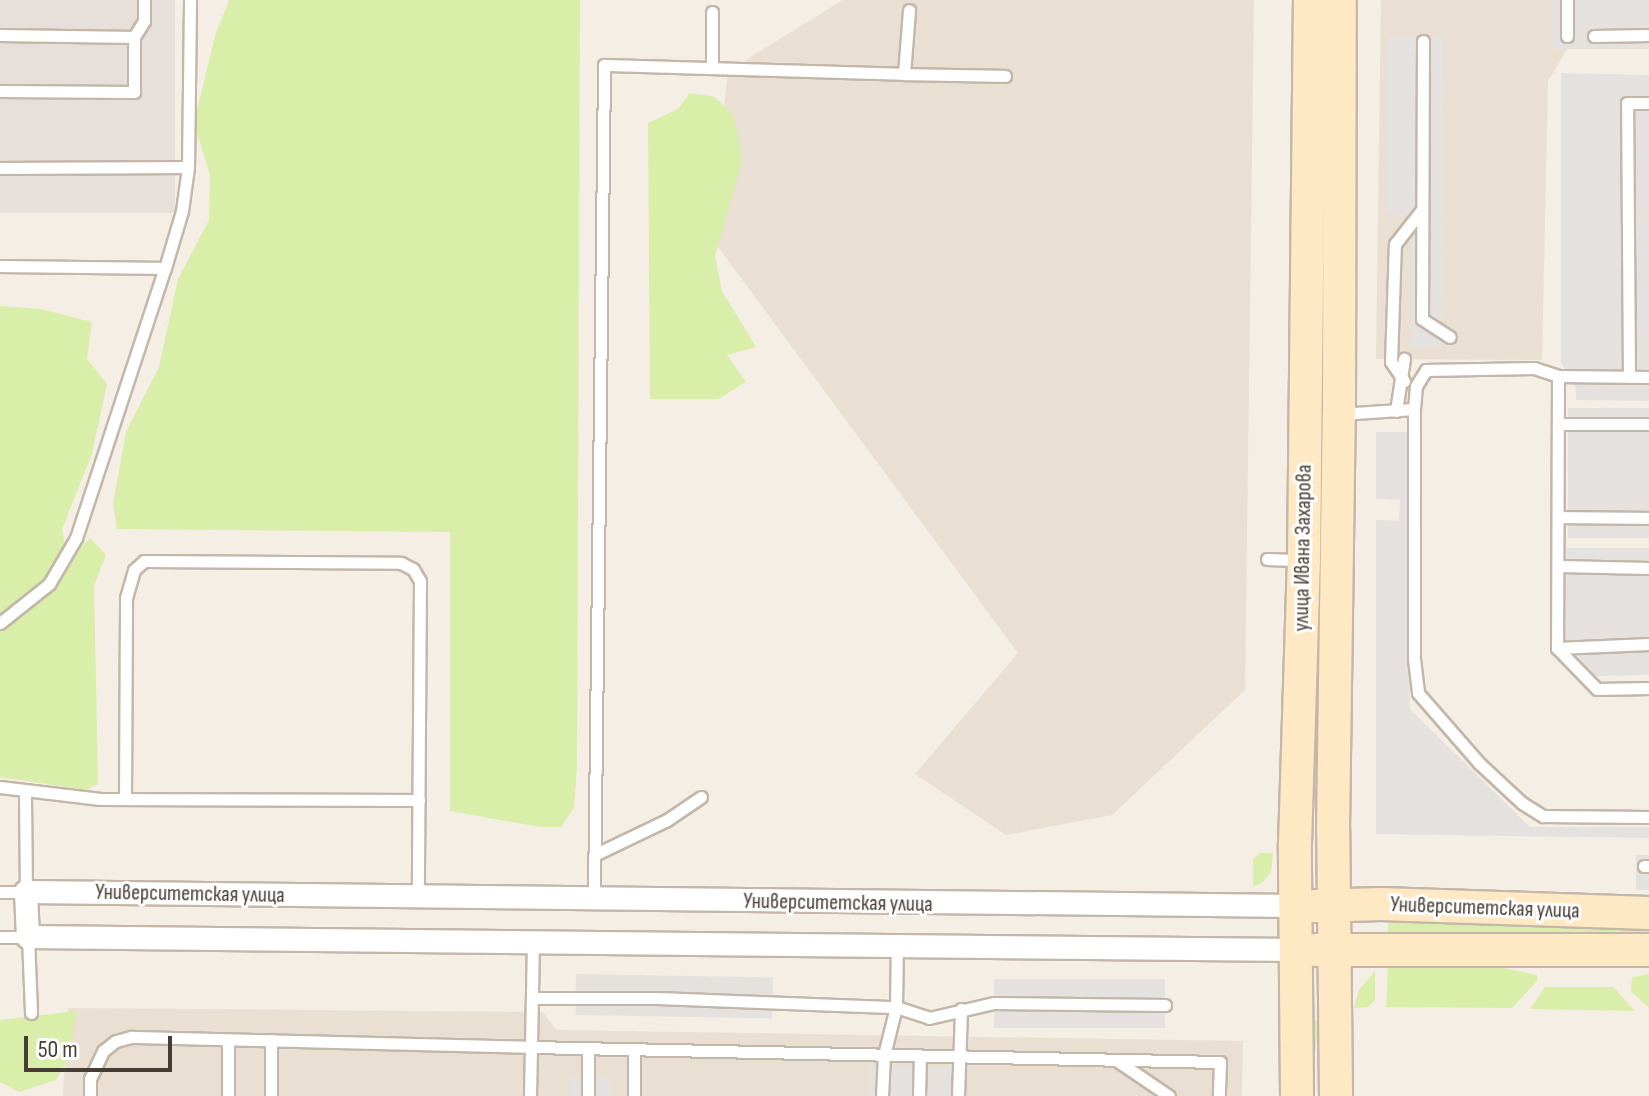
<!DOCTYPE html>
<meta charset="utf-8">
<style>
body{margin:0}
#map{position:relative;width:1649px;height:1096px;overflow:hidden;background:#f5eee5;font-family:"Sofia Sans Condensed",sans-serif}
div>[style]{position:absolute}
[style*='--x']{left:calc(var(--x)*1px);top:calc(var(--y)*1px);width:calc(var(--w)*1px);rotate:calc(var(--a)*1deg)}
.residential>*{inset:0;background:#e9dfd3}
.industrial>*{inset:0;background:#e7dfda;transform-origin:0 0}
.green>*{inset:0;background:#d8eea9;transform-origin:0 0}
.parking>*{inset:0;background:#e5e1de;transform-origin:0 0}
.roads{filter:drop-shadow(2px 0 #c4b7aa) drop-shadow(-2px 0 #c4b7aa) drop-shadow(0 2px #c4b7aa) drop-shadow(0 -2px #c4b7aa)}
.service>*{height:11px;margin:-5.5px;padding:0 5.5px;transform-origin:5.5px;border-radius:5.5px;background:#fff}
.minor>*{height:22px;margin:-11px;padding:0 11px;transform-origin:11px;border-radius:11px;background:#fff}
.secondary>*{height:32px;margin:-16px;padding:0 16px;transform-origin:16px;border-radius:16px;background:#ffe9c5}
span{translate:-50% -50%;white-space:nowrap;text-align:center;line-height:1.15;-webkit-text-stroke:6px #fff;paint-order:stroke}
.street-label{font-size:22px;color:#483d34}
.scale{position:absolute;left:24px;top:1036px;width:148px;height:36px;box-sizing:border-box;border:4px solid #483d34;border-top:0;padding-left:10px;font-size:24px;line-height:28px;white-space:nowrap;color:#483d34;-webkit-text-stroke:6px #fff;paint-order:stroke}
</style>
<div id="map">
<div class="residential">
<div style="clip-path:polygon(843px 0,1254px 0,1245px 690px,1112px 815px,1006px 835px,915px 774px,1018px 653px,710px 236px,728px 71px)"></div>
<div style="clip-path:polygon(1381px 0,1593px 0,1592px 8px,1548px 81px,1542px 360px,1376px 359px)"></div>
<div style="clip-path:polygon(68px 1008px,543px 1012px,556px 1030px,1243px 1041px,1242px 1096px,63px 1096px)"></div>
</div>
<div class="industrial">
<div style="left:0;top:0;width:175px;height:213px"></div>
</div>
<div class="green">
<div style="clip-path:polygon(229px 0,580px 0,577px 766px,574px 808px,561px 827px,540px 827px,450px 811px,450px 532px,117px 529px,113px 504px,126px 432px,159px 367px,178px 279px,209px 220px,210px 175px,194px 123px,215px 36px)"></div>
<div style="clip-path:polygon(690px 93px,715px 97px,734px 116px,742px 161px,715px 256px,722px 291px,756px 347px,727px 355px,746px 382px,718px 399px,650px 399px,648px 123px,678px 109px)"></div>
<div style="clip-path:polygon(0 306px,41px 309px,92px 322px,87px 359px,107px 384px,92px 454px,62px 529px,68px 561px,90px 538px,106px 555px,94px 586px,98px 784px,86px 790px,0 777px)"></div>
<div style="clip-path:polygon(1260px 853px,1273px 853px,1271px 872px,1263px 882px,1253px 887px,1253px 859px)"></div>
<div style="left:1388px;top:923px;width:261px;height:14px"></div>
<div style="clip-path:polygon(1388px 964px,1483px 964px,1537px 975px,1537px 981px,1512px 1008px,1386px 1007px)"></div>
<div style="clip-path:polygon(1375px 971px,1375px 1000px,1368px 1007px,1354px 1008px,1359px 990px)"></div>
<div style="clip-path:polygon(1649px 974px,1649px 1008px,1631px 991px,1632px 977px)"></div>
<div style="clip-path:polygon(1545px 987px,1613px 987px,1635px 1011px,1530px 1009px)"></div>
<div style="clip-path:polygon(77px 1011px,69px 1056px,56px 1080px,19px 1092px,0 1082px,0 1020px)"></div>
<div style="left:1311px;top:1020px;width:8px;height:76px;rotate:7deg"></div>
</div>
<div class="parking">
<div style="left:1552px;top:0;width:97px;height:49px"></div>
<div style="clip-path:polygon(1386px 36px,1443px 36px,1442px 347px,1410px 346px,1411px 216px,1386px 215px)"></div>
<div style="clip-path:polygon(1561px 73px,1649px 75px,1649px 401px,1576px 400px,1576px 389px,1561px 362px)"></div>
<div style="left:1568px;top:408px;width:81px;height:130px"></div>
<div style="clip-path:polygon(1376px 432px,1407px 432px,1410px 709px,1530px 827px,1649px 827px,1649px 838px,1376px 834px,1376px 520px,1399px 521px,1400px 500px,1376px 499px)"></div>
<div style="clip-path:polygon(1567px 548px,1649px 548px,1649px 675px,1596px 676px,1564px 641px)"></div>
<div style="left:1649px;top:855px;width:35px;height:13px;rotate:90deg"></div>
<div style="left:576px;top:974px;width:197px;height:41px;rotate:1deg"></div>
<div style="left:994px;top:979px;width:171px;height:49px"></div>
<div style="left:870px;top:1065px;width:98px;height:31px;rotate:2deg"></div>
<div style="left:569px;top:1076px;width:41px;height:20px;rotate:1deg"></div>
</div>
<div class="roads">
<div class="service">
<div style="--x:0;--y:35;--w:134;--a:0.9"></div>
<div style="--x:1567;--y:36;--w:36;--a:-90"></div>
<div style="--x:1594;--y:36;--w:55;--a:-1"></div>
<div style="--x:1423;--y:41;--w:278;--a:90.2"></div>
<div style="--x:1422;--y:319;--w:33;--a:33"></div>
<div style="--x:712;--y:68;--w:56;--a:-90"></div>
<div style="--x:904;--y:74;--w:101;--a:1.1"></div>
<div style="--x:0;--y:91;--w:134;--a:0.4"></div>
<div style="--x:134;--y:92;--w:55;--a:-90"></div>
<div style="--x:134;--y:37;--w:19;--a:-58"></div>
<div style="--x:144;--y:21;--w:21;--a:-90"></div>
<div style="--x:0;--y:168;--w:188;--a:-0.3"></div>
<div style="--x:0;--y:266;--w:165;--a:0.7"></div>
<div style="--x:1558;--y:376;--w:272;--a:90.2"></div>
<div style="--x:1557;--y:648;--w:57;--a:45.7"></div>
<div style="--x:1597;--y:689;--w:52;--a:-1.1"></div>
<div style="--x:1629;--y:377;--w:274;--a:-90.4"></div>
<div style="--x:1627;--y:103;--w:22;--a:0"></div>
<div style="--x:1404;--y:381;--w:23;--a:-124"></div>
<div style="--x:1391;--y:362;--w:118;--a:-88.1"></div>
<div style="--x:1395;--y:244;--w:42;--a:-51.8"></div>
<div style="--x:1414;--y:409;--w:250;--a:90"></div>
<div style="--x:1414;--y:659;--w:34;--a:83"></div>
<div style="--x:1418;--y:693;--w:94;--a:48.9"></div>
<div style="--x:1480;--y:764;--w:57;--a:42.9"></div>
<div style="--x:1522;--y:803;--w:25;--a:32"></div>
<div style="--x:1543;--y:816;--w:106;--a:0.5"></div>
<div style="--x:1396;--y:411;--w:53;--a:-81.3"></div>
<div style="--x:1340;--y:414;--w:74;--a:-3.9"></div>
<div style="--x:1414;--y:409;--w:23;--a:-85"></div>
<div style="--x:1416;--y:386;--w:19;--a:-58"></div>
<div style="--x:1426;--y:370;--w:108;--a:-1.1"></div>
<div style="--x:1534;--y:368;--w:25;--a:18"></div>
<div style="--x:1558;--y:376;--w:91;--a:0.6"></div>
<div style="--x:1558;--y:424;--w:91;--a:0"></div>
<div style="--x:1558;--y:517;--w:91;--a:0.6"></div>
<div style="--x:1267;--y:559;--w:33;--a:2"></div>
<div style="--x:1558;--y:566;--w:91;--a:1.3"></div>
<div style="--x:0;--y:623;--w:63;--a:-38.5"></div>
<div style="--x:49;--y:584;--w:53;--a:-59.6"></div>
<div style="--x:76;--y:538;--w:284;--a:-71.8"></div>
<div style="--x:165;--y:268;--w:59;--a:-73.4"></div>
<div style="--x:182;--y:211;--w:44;--a:-82.2"></div>
<div style="--x:188;--y:167;--w:167;--a:-89.3"></div>
<div style="--x:1557;--y:648;--w:92;--a:-2.5"></div>
<div style="--x:0;--y:787;--w:101;--a:6.8"></div>
<div style="--x:100;--y:799;--w:319;--a:0.2"></div>
<div style="--x:125;--y:798;--w:200;--a:-89.7"></div>
<div style="--x:126;--y:598;--w:29;--a:-74"></div>
<div style="--x:134;--y:570;--w:13;--a:-42"></div>
<div style="--x:144;--y:561;--w:257;--a:0.4"></div>
<div style="--x:401;--y:563;--w:13;--a:27"></div>
<div style="--x:413;--y:569;--w:14;--a:60"></div>
<div style="--x:420;--y:581;--w:316;--a:90.4"></div>
<div style="--x:594;--y:855;--w:81;--a:-25.6"></div>
<div style="--x:667;--y:820;--w:41;--a:-34.1"></div>
<div style="--x:1644;--y:866;--w:5;--a:0"></div>
<div style="--x:0;--y:892;--w:26;--a:0"></div>
<div style="--x:26;--y:892;--w:100;--a:-90.6"></div>
<div style="--x:594;--y:900;--w:835;--a:-89.31"></div>
<div style="--x:604;--y:65;--w:300;--a:1.7"></div>
<div style="--x:904;--y:74;--w:64;--a:-85.5"></div>
<div style="--x:0;--y:937;--w:28;--a:0"></div>
<div style="--x:28;--y:937;--w:76;--a:87.7"></div>
<div style="--x:533;--y:941;--w:106;--a:91.1"></div>
<div style="--x:531;--y:1047;--w:689;--a:1.25"></div>
<div style="--x:1220;--y:1062;--w:34;--a:92"></div>
<div style="--x:532;--y:998;--w:125;--a:0"></div>
<div style="--x:657;--y:998;--w:239;--a:2.2"></div>
<div style="--x:896;--y:1007;--w:35;--a:18"></div>
<div style="--x:929;--y:1018;--w:67;--a:-13"></div>
<div style="--x:994;--y:1003;--w:171;--a:0.7"></div>
<div style="--x:228;--y:1041;--w:55;--a:90"></div>
<div style="--x:634;--y:1050;--w:46;--a:90"></div>
<div style="--x:1116;--y:1060;--w:64;--a:34.2"></div>
<div style="--x:90;--y:1096;--w:17;--a:-90"></div>
<div style="--x:90;--y:1079;--w:31;--a:-65"></div>
<div style="--x:103;--y:1051;--w:16;--a:-38"></div>
<div style="--x:116;--y:1041;--w:16;--a:-15"></div>
<div style="--x:131;--y:1037;--w:400;--a:1.4"></div>
<div style="--x:531;--y:1047;--w:49;--a:91.2"></div>
<div style="--x:271;--y:1096;--w:56;--a:-90"></div>
<div style="--x:588;--y:1096;--w:47;--a:-90"></div>
<div style="--x:882;--y:1096;--w:41;--a:-87.2"></div>
<div style="--x:884;--y:1055;--w:49;--a:-76"></div>
<div style="--x:896;--y:1007;--w:63;--a:-89.1"></div>
<div style="--x:919;--y:1096;--w:40;--a:-88.6"></div>
<div style="--x:958;--y:1096;--w:87;--a:-88"></div>
</div>
<div class="minor">
<div style="--x:1296;--y:906;--w:1270;--a:-179.37"></div>
<div style="--x:26;--y:892;--w:45;--a:87.5"></div>
<div style="--x:28;--y:937;--w:1269;--a:0.59"></div>
</div>
<div class="secondary">
<div style="--x:1315;--y:906;--w:66;--a:-1.7"></div>
<div style="--x:1381;--y:904;--w:268;--a:1.9"></div>
<div style="--x:1316;--y:950;--w:333;--a:0"></div>
<div style="--x:1297;--y:1096;--w:252;--a:-90.5"></div>
<div style="--x:1295;--y:844;--w:284;--a:-88.2"></div>
<div style="--x:1304;--y:560;--w:560;--a:-89.39"></div>
<div style="--x:1336;--y:1096;--w:266;--a:-90.6"></div>
<div style="--x:1333;--y:830;--w:416;--a:-89.2"></div>
<div style="--x:1339;--y:414;--w:414;--a:-89.9"></div>
</div>
</div>
<div class="street-label">
<span style="left:1303px;top:548px;rotate:-89deg">улица Ивана Захарова</span>
<span style="left:190px;top:894px;rotate:1deg">Университетская улица</span>
<span style="left:838px;top:903px;rotate:1deg">Университетская улица</span>
<span style="left:1485px;top:908px;rotate:2deg">Университетская улица</span>
</div>
<div class="scale">50 m</div>
</div>
